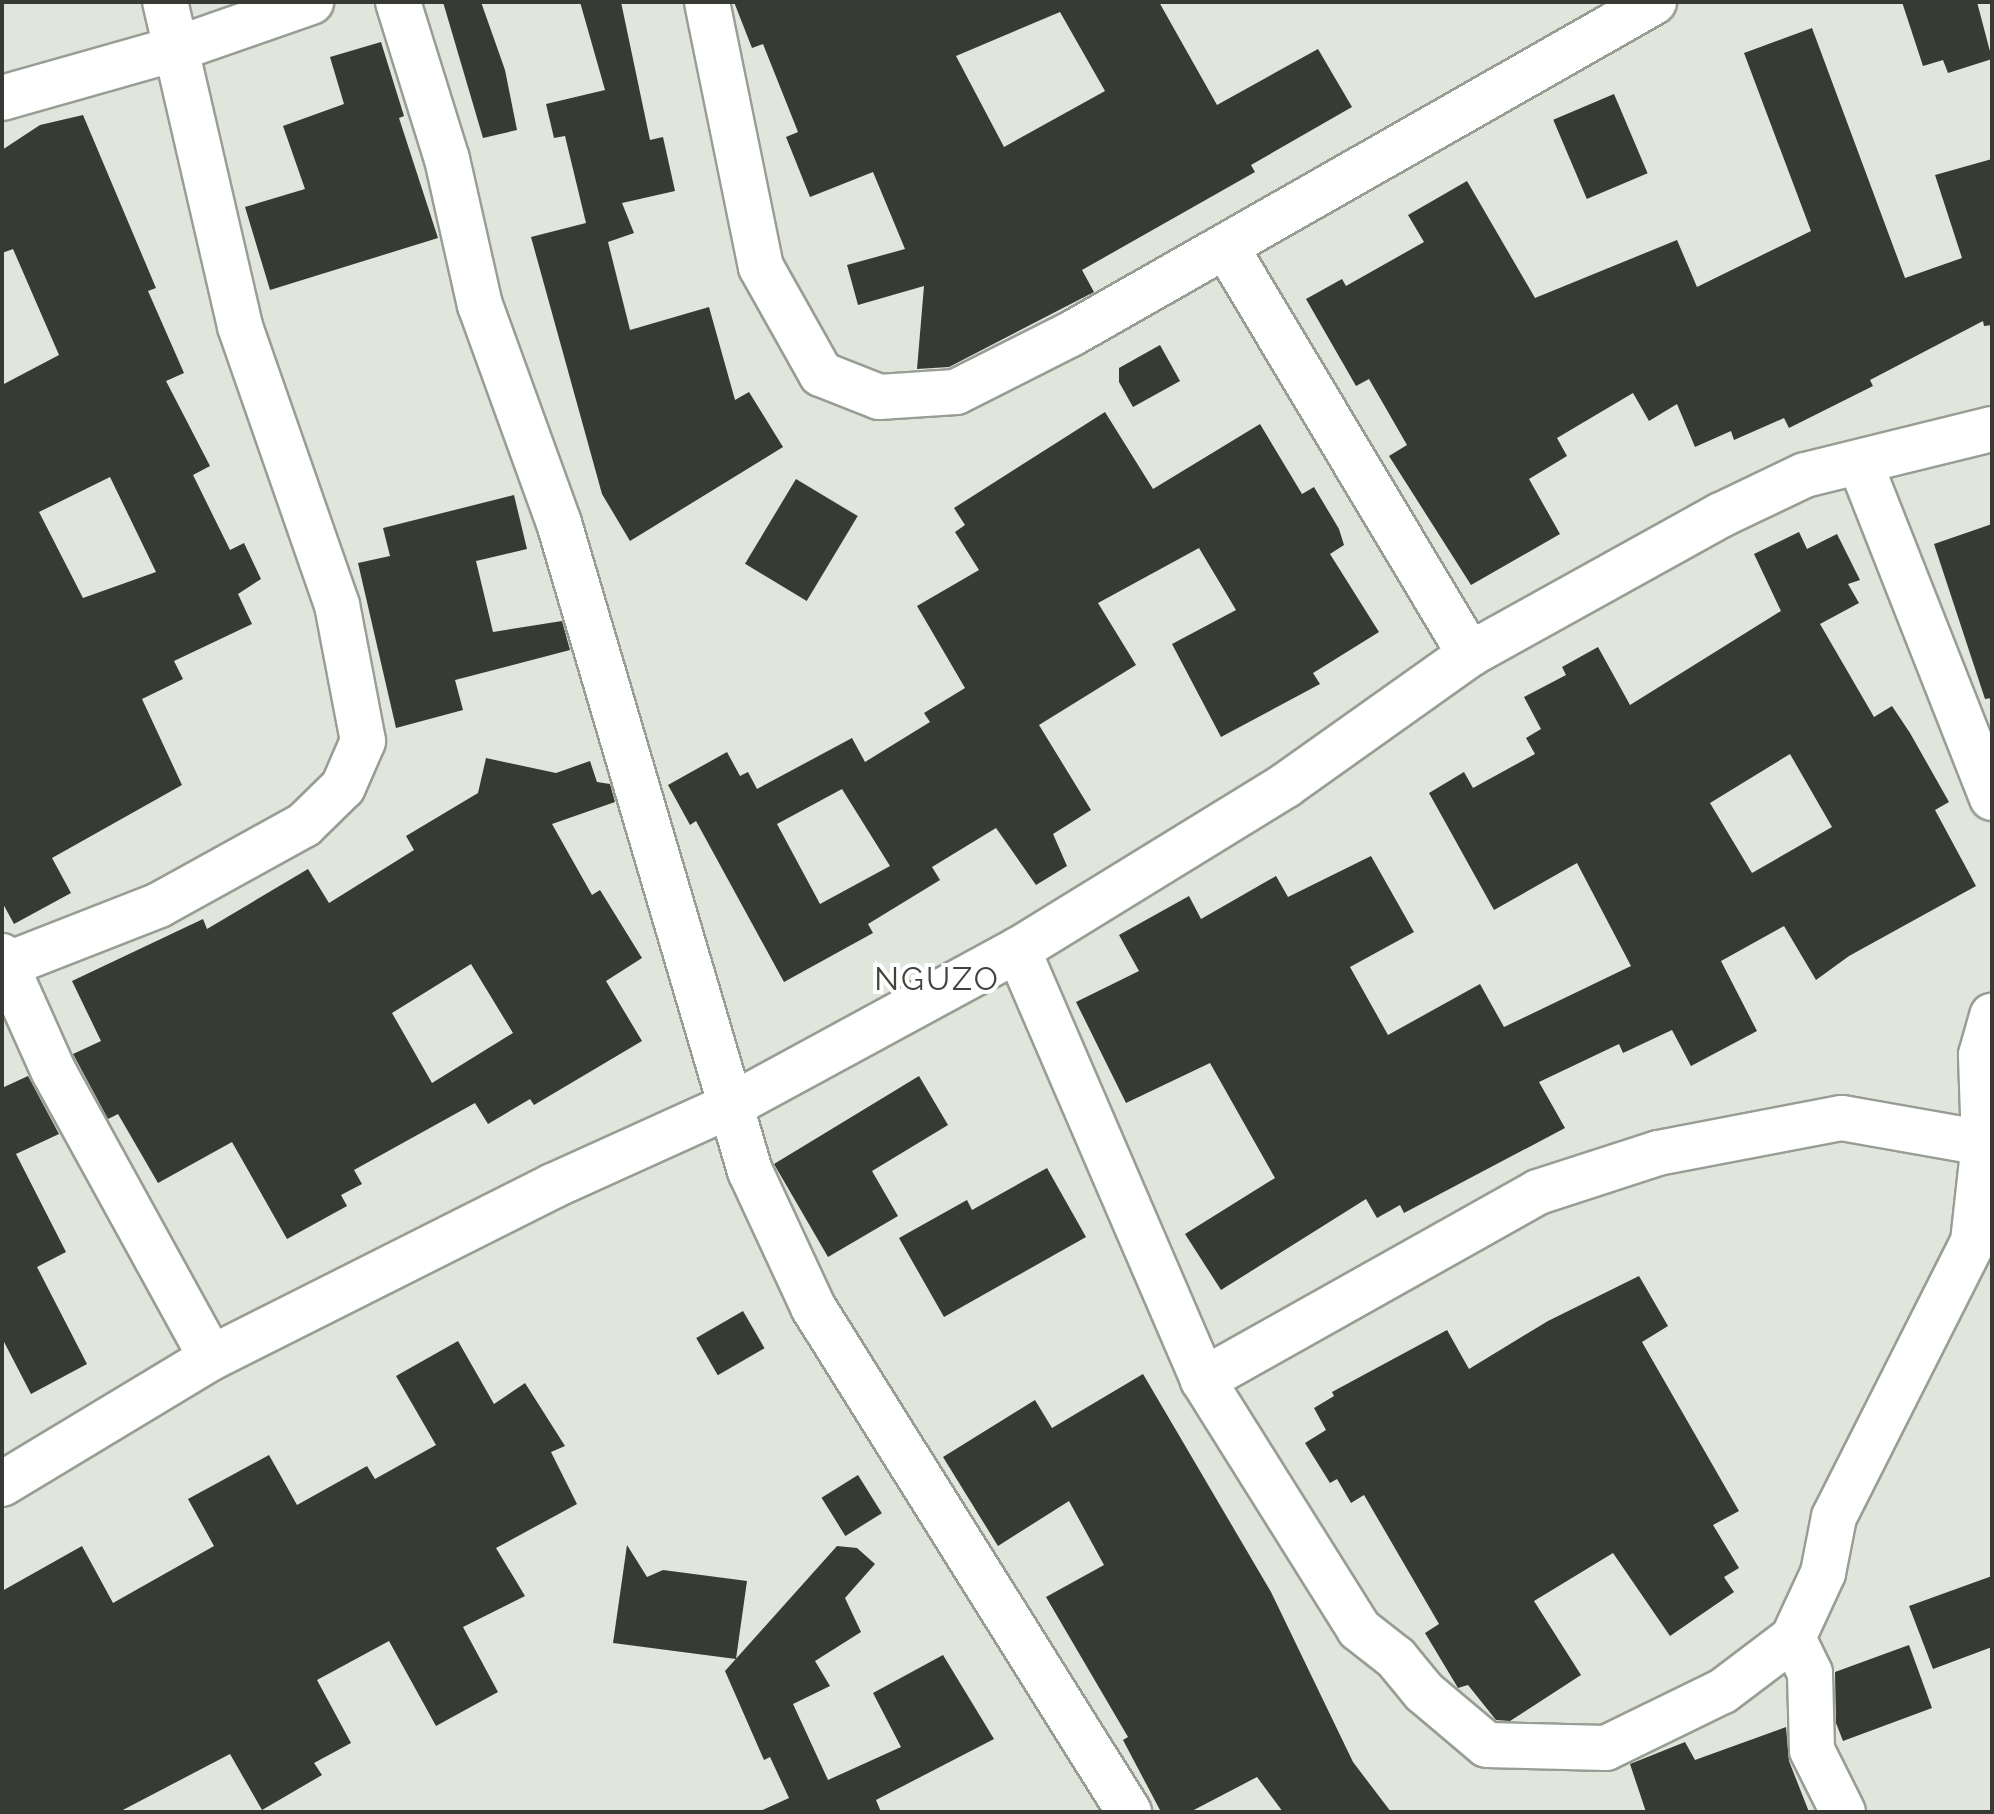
<!DOCTYPE html>
<style>
body{margin:0}
#map{position:relative;width:1994px;height:1814px;overflow:hidden;background:#e0e6dc;font-family:Raleway,sans-serif}
div>[style]{position:absolute}
[style*='--x']{left:calc(var(--x)*1px);top:calc(var(--y)*1px);width:calc(var(--w)*1px);rotate:calc(var(--a)*1deg)}
.building>*{inset:0;background:#363b33;transform-origin:0 0}
.roads{filter:drop-shadow(2px 0 #989e94) drop-shadow(-2px 0 #989e94) drop-shadow(0 2px #989e94) drop-shadow(0 -2px #989e94)}
.street>*{height:44px;margin:-22px;padding:0 22px;transform-origin:22px;border-radius:22px;background:#fff}
span{translate:-50% -50%;white-space:nowrap;text-align:center;line-height:1.15;-webkit-text-stroke:8px #fff;paint-order:stroke}
.quarter-label{font-size:32px;color:#3f443c;letter-spacing:2px}
.frame{position:absolute;inset:0;border:4px solid #373935;pointer-events:none}
</style>
<div id="map">
<div class="building">
<div style="clip-path:polygon(443px 2px,481px 2px,505px 70px,517px 130px,483px 138px)"></div>
<div style="clip-path:polygon(580px 2px,621px 2px,650px 140px,663px 137px,675px 191px,622px 203px,634px 233px,608px 242px,630px 330px,709px 307px,735px 400px,749px 392px,783px 447px,630px 541px,602px 494px,531px 237px,586px 223px,565px 136px,554px 138px,546px 104px,605px 90px)"></div>
<div style="clip-path:polygon(evenodd,734px 2px,1159px 2px,1217px 105px,1318px 49px,1352px 107px,1251px 165px,1255px 172px,1082px 270px,1094px 292px,949px 367px,917px 369px,924px 286px,858px 305px,847px 265px,905px 249px,873px 172px,810px 197px,786px 137px,798px 132px,763px 44px,752px 48px,734px 2px,1060px 12px,1105px 91px,1004px 147px,956px 56px,1060px 12px)"></div>
<div style="clip-path:polygon(1902px 2px,1977px 2px,1992px 59px,1948px 73px,1943px 60px,1923px 66px)"></div>
<div style="clip-path:polygon(1812px 28px,1905px 278px,1962px 258px,1935px 175px,1992px 159px,1992px 325px,1984px 326px,1983px 321px,1870px 380px,1873px 386px,1789px 428px,1784px 418px,1734px 440px,1731px 431px,1695px 447px,1677px 404px,1649px 421px,1633px 393px,1557px 438px,1567px 456px,1529px 479px,1560px 534px,1471px 585px,1389px 456px,1407px 445px,1369px 379px,1356px 386px,1306px 299px,1342px 279px,1346px 286px,1424px 242px,1408px 215px,1467px 181px,1535px 298px,1677px 240px,1697px 287px,1811px 231px,1744px 53px)"></div>
<div style="clip-path:polygon(381px 42px,404px 116px,399px 118px,438px 238px,270px 290px,245px 207px,305px 189px,283px 126px,344px 104px,330px 57px)"></div>
<div style="left:1614px;top:94px;width:86px;height:66px;rotate:67deg"></div>
<div style="clip-path:polygon(evenodd,83px 115px,156px 288px,148px 291px,184px 373px,166px 381px,210px 466px,193px 475px,230px 550px,244px 543px,261px 579px,238px 594px,252px 624px,174px 661px,183px 679px,142px 699px,182px 785px,52px 858px,71px 893px,14px 924px,2px 902px,2px 385px,59px 355px,13px 249px,2px 253px,2px 150px,40px 125px,83px 115px,110px 477px,156px 572px,83px 598px,39px 512px,110px 477px)"></div>
<div style="clip-path:polygon(1160px 345px,1180px 381px,1133px 407px,1119px 382px,1119px 368px)"></div>
<div style="clip-path:polygon(evenodd,1105px 412px,1153px 489px,1260px 424px,1302px 494px,1314px 487px,1339px 529px,1344px 545px,1330px 554px,1379px 632px,1313px 673px,1320px 684px,1221px 737px,1172px 644px,1236px 610px,1199px 548px,1098px 603px,1136px 665px,1039px 725px,1091px 810px,1053px 834px,1067px 866px,1036px 885px,996px 828px,932px 867px,940px 880px,868px 924px,873px 933px,784px 982px,696px 821px,690px 825px,668px 785px,727px 752px,740px 776px,748px 772px,757px 789px,852px 738px,865px 762px,930px 722px,924px 713px,965px 688px,917px 606px,979px 570px,955px 532px,965px 525px,954px 508px,1105px 412px,842px 789px,890px 866px,820px 904px,777px 824px,842px 789px)"></div>
<div style="left:796px;top:479px;width:72px;height:99px;rotate:31deg"></div>
<div style="clip-path:polygon(514px 495px,527px 549px,476px 561px,493px 632px,562px 621px,570px 650px,455px 680px,463px 710px,396px 728px,358px 563px,390px 556px,383px 528px)"></div>
<div style="clip-path:polygon(1992px 524px,1992px 698px,1985px 699px,1934px 544px)"></div>
<div style="clip-path:polygon(evenodd,1799px 532px,1807px 549px,1837px 534px,1860px 580px,1848px 584px,1859px 603px,1820px 624px,1874px 717px,1892px 706px,1910px 733px,1949px 802px,1935px 810px,1976px 886px,1849px 956px,1816px 980px,1784px 926px,1721px 961px,1757px 1031px,1691px 1066px,1672px 1030px,1623px 1053px,1619px 1044px,1539px 1082px,1565px 1128px,1404px 1213px,1400px 1205px,1377px 1218px,1366px 1199px,1221px 1290px,1185px 1234px,1275px 1178px,1210px 1063px,1126px 1103px,1076px 1002px,1139px 971px,1119px 935px,1189px 896px,1201px 919px,1276px 876px,1288px 897px,1371px 856px,1414px 932px,1350px 967px,1388px 1035px,1480px 984px,1504px 1027px,1631px 966px,1577px 863px,1494px 910px,1429px 793px,1464px 772px,1473px 788px,1535px 754px,1526px 738px,1541px 729px,1524px 697px,1566px 675px,1562px 667px,1598px 647px,1630px 705px,1781px 611px,1754px 554px,1799px 532px,1790px 754px,1832px 827px,1752px 873px,1710px 803px,1790px 754px)"></div>
<div style="clip-path:polygon(evenodd,486px 758px,556px 773px,590px 761px,597px 782px,610px 784px,615px 802px,552px 824px,592px 895px,600px 890px,642px 958px,606px 981px,642px 1041px,534px 1105px,530px 1099px,488px 1124px,475px 1103px,354px 1170px,362px 1184px,341px 1195px,347px 1206px,287px 1239px,232px 1142px,158px 1183px,118px 1114px,108px 1119px,73px 1054px,101px 1041px,72px 981px,203px 919px,207px 929px,308px 869px,329px 903px,414px 850px,406px 836px,478px 793px,486px 758px,471px 964px,513px 1033px,432px 1083px,392px 1013px,471px 964px)"></div>
<div style="clip-path:polygon(28px 1076px,59px 1134px,16px 1154px,66px 1252px,37px 1267px,87px 1364px,31px 1394px,2px 1338px,2px 1088px)"></div>
<div style="clip-path:polygon(919px 1076px,948px 1125px,872px 1171px,898px 1216px,828px 1257px,774px 1164px)"></div>
<div style="clip-path:polygon(1047px 1168px,1086px 1237px,944px 1317px,899px 1238px,967px 1200px,972px 1210px)"></div>
<div style="clip-path:polygon(1639px 1276px,1668px 1326px,1642px 1342px,1739px 1511px,1713px 1525px,1739px 1568px,1724px 1577px,1734px 1592px,1670px 1636px,1613px 1553px,1534px 1601px,1581px 1675px,1510px 1721px,1496px 1720px,1468px 1685px,1458px 1688px,1425px 1633px,1439px 1624px,1364px 1495px,1351px 1503px,1337px 1479px,1330px 1483px,1305px 1443px,1326px 1430px,1314px 1408px,1334px 1396px,1332px 1392px,1447px 1330px,1469px 1369px,1548px 1321px)"></div>
<div style="left:743px;top:1311px;width:43px;height:54px;rotate:60deg"></div>
<div style="clip-path:polygon(458px 1341px,494px 1404px,525px 1383px,565px 1446px,551px 1452px,577px 1504px,496px 1548px,525px 1596px,463px 1627px,498px 1692px,436px 1726px,389px 1641px,317px 1680px,351px 1743px,314px 1763px,322px 1775px,262px 1810px,230px 1754px,119px 1812px,2px 1812px,2px 1591px,82px 1546px,113px 1603px,214px 1546px,188px 1499px,269px 1455px,297px 1505px,367px 1466px,375px 1479px,436px 1445px,396px 1376px)"></div>
<div style="clip-path:polygon(1143px 1374px,1271px 1592px,1353px 1762px,1391px 1812px,1283px 1812px,1257px 1777px,1190px 1812px,1161px 1812px,1123px 1740px,1128px 1737px,1046px 1597px,1104px 1565px,1069px 1501px,998px 1546px,943px 1457px,1035px 1400px,1052px 1428px)"></div>
<div style="left:858px;top:1475px;width:45px;height:43px;rotate:58deg"></div>
<div style="clip-path:polygon(627px 1545px,647px 1577px,663px 1570px,747px 1581px,736px 1659px,613px 1643px)"></div>
<div style="clip-path:polygon(837px 1546px,857px 1548px,875px 1564px,845px 1598px,861px 1632px,815px 1661px,830px 1686px,793px 1704px,828px 1780px,901px 1747px,873px 1693px,943px 1655px,994px 1739px,876px 1800px,881px 1812px,758px 1812px,789px 1798px,770px 1757px,764px 1760px,725px 1671px)"></div>
<div style="clip-path:polygon(1992px 1576px,1992px 1647px,1933px 1669px,1909px 1606px)"></div>
<div style="clip-path:polygon(1909px 1645px,1932px 1708px,1843px 1741px,1836px 1723px,1835px 1672px)"></div>
<div style="clip-path:polygon(1786px 1727px,1789px 1761px,1809px 1812px,1646px 1812px,1630px 1764px,1685px 1742px,1695px 1760px)"></div>
</div>
<div class="roads">
<div class="street">
<div style="--x:398;--y:2;--w:164;--a:72.7"></div>
<div style="--x:447;--y:159;--w:150;--a:77.3"></div>
<div style="--x:480;--y:305;--w:232;--a:70.1"></div>
<div style="--x:559;--y:523;--w:676;--a:73.58"></div>
<div style="--x:750;--y:1171;--w:150;--a:65.1"></div>
<div style="--x:813;--y:1307;--w:596;--a:57.96"></div>
<div style="--x:707;--y:2;--w:270;--a:78.5"></div>
<div style="--x:761;--y:267;--w:123;--a:60.7"></div>
<div style="--x:821;--y:374;--w:62;--a:21.6"></div>
<div style="--x:879;--y:397;--w:77;--a:-3.7"></div>
<div style="--x:956;--y:392;--w:129;--a:-26.8"></div>
<div style="--x:1071;--y:334;--w:671;--a:-29.66"></div>
<div style="--x:2;--y:98;--w:184;--a:-15.8"></div>
<div style="--x:179;--y:48;--w:140;--a:-19.2"></div>
<div style="--x:1226;--y:247;--w:475;--a:59.1"></div>
<div style="--x:1860;--y:463;--w:360;--a:68.5"></div>
<div style="--x:1018;--y:950;--w:468;--a:66.7"></div>
<div style="--x:1203;--y:1380;--w:294;--a:57.9"></div>
<div style="--x:1359;--y:1629;--w:47;--a:38.1"></div>
<div style="--x:1396;--y:1658;--w:44;--a:50.5"></div>
<div style="--x:1424;--y:1692;--w:82;--a:40.1"></div>
<div style="--x:1487;--y:1745;--w:119;--a:1.4"></div>
<div style="--x:1606;--y:1748;--w:130;--a:-26"></div>
<div style="--x:1723;--y:1691;--w:88;--a:-37.1"></div>
<div style="--x:2;--y:956;--w:127;--a:65.9"></div>
<div style="--x:54;--y:1072;--w:326;--a:61.2"></div>
<div style="--x:6;--y:965;--w:164;--a:-21.4"></div>
<div style="--x:159;--y:905;--w:166;--a:-28.9"></div>
<div style="--x:304;--y:825;--w:54;--a:-44.3"></div>
<div style="--x:343;--y:787;--w:50;--a:-66.5"></div>
<div style="--x:363;--y:741;--w:138;--a:-100.8"></div>
<div style="--x:337;--y:605;--w:295;--a:-109.2"></div>
<div style="--x:240;--y:326;--w:333;--a:-103"></div>
<div style="--x:1203;--y:1380;--w:384;--a:-29.3"></div>
<div style="--x:1538;--y:1192;--w:126;--a:-18"></div>
<div style="--x:1658;--y:1153;--w:187;--a:-10.8"></div>
<div style="--x:1842;--y:1118;--w:144;--a:10"></div>
<div style="--x:2;--y:1484;--w:244;--a:-31.1"></div>
<div style="--x:211;--y:1358;--w:383;--a:-26.7"></div>
<div style="--x:553;--y:1186;--w:199;--a:-24.4"></div>
<div style="--x:734;--y:1104;--w:323;--a:-28.5"></div>
<div style="--x:1018;--y:950;--w:315;--a:-31.6"></div>
<div style="--x:1286;--y:785;--w:226;--a:-35.4"></div>
<div style="--x:1470;--y:654;--w:287;--a:-29"></div>
<div style="--x:1721;--y:515;--w:93;--a:-25.5"></div>
<div style="--x:1805;--y:475;--w:193;--a:-13.8"></div>
<div style="--x:1843;--y:1812;--w:69;--a:-116.6"></div>
<div style="--x:1812;--y:1750;--w:77;--a:-91.5"></div>
<div style="--x:1810;--y:1673;--w:39;--a:-116"></div>
<div style="--x:1793;--y:1638;--w:72;--a:-65.2"></div>
<div style="--x:1823;--y:1573;--w:57;--a:-78.9"></div>
<div style="--x:1834;--y:1517;--w:308;--a:-63.2"></div>
<div style="--x:1973;--y:1242;--w:100;--a:-83.7"></div>
<div style="--x:1984;--y:1143;--w:88;--a:-92"></div>
<div style="--x:1981;--y:1055;--w:41;--a:-74.2"></div>
</div>
</div>
<div class="quarter-label">
<span style="left:937px;top:979px">NGUZO</span>
</div>
<div class="frame"></div>
</div>
